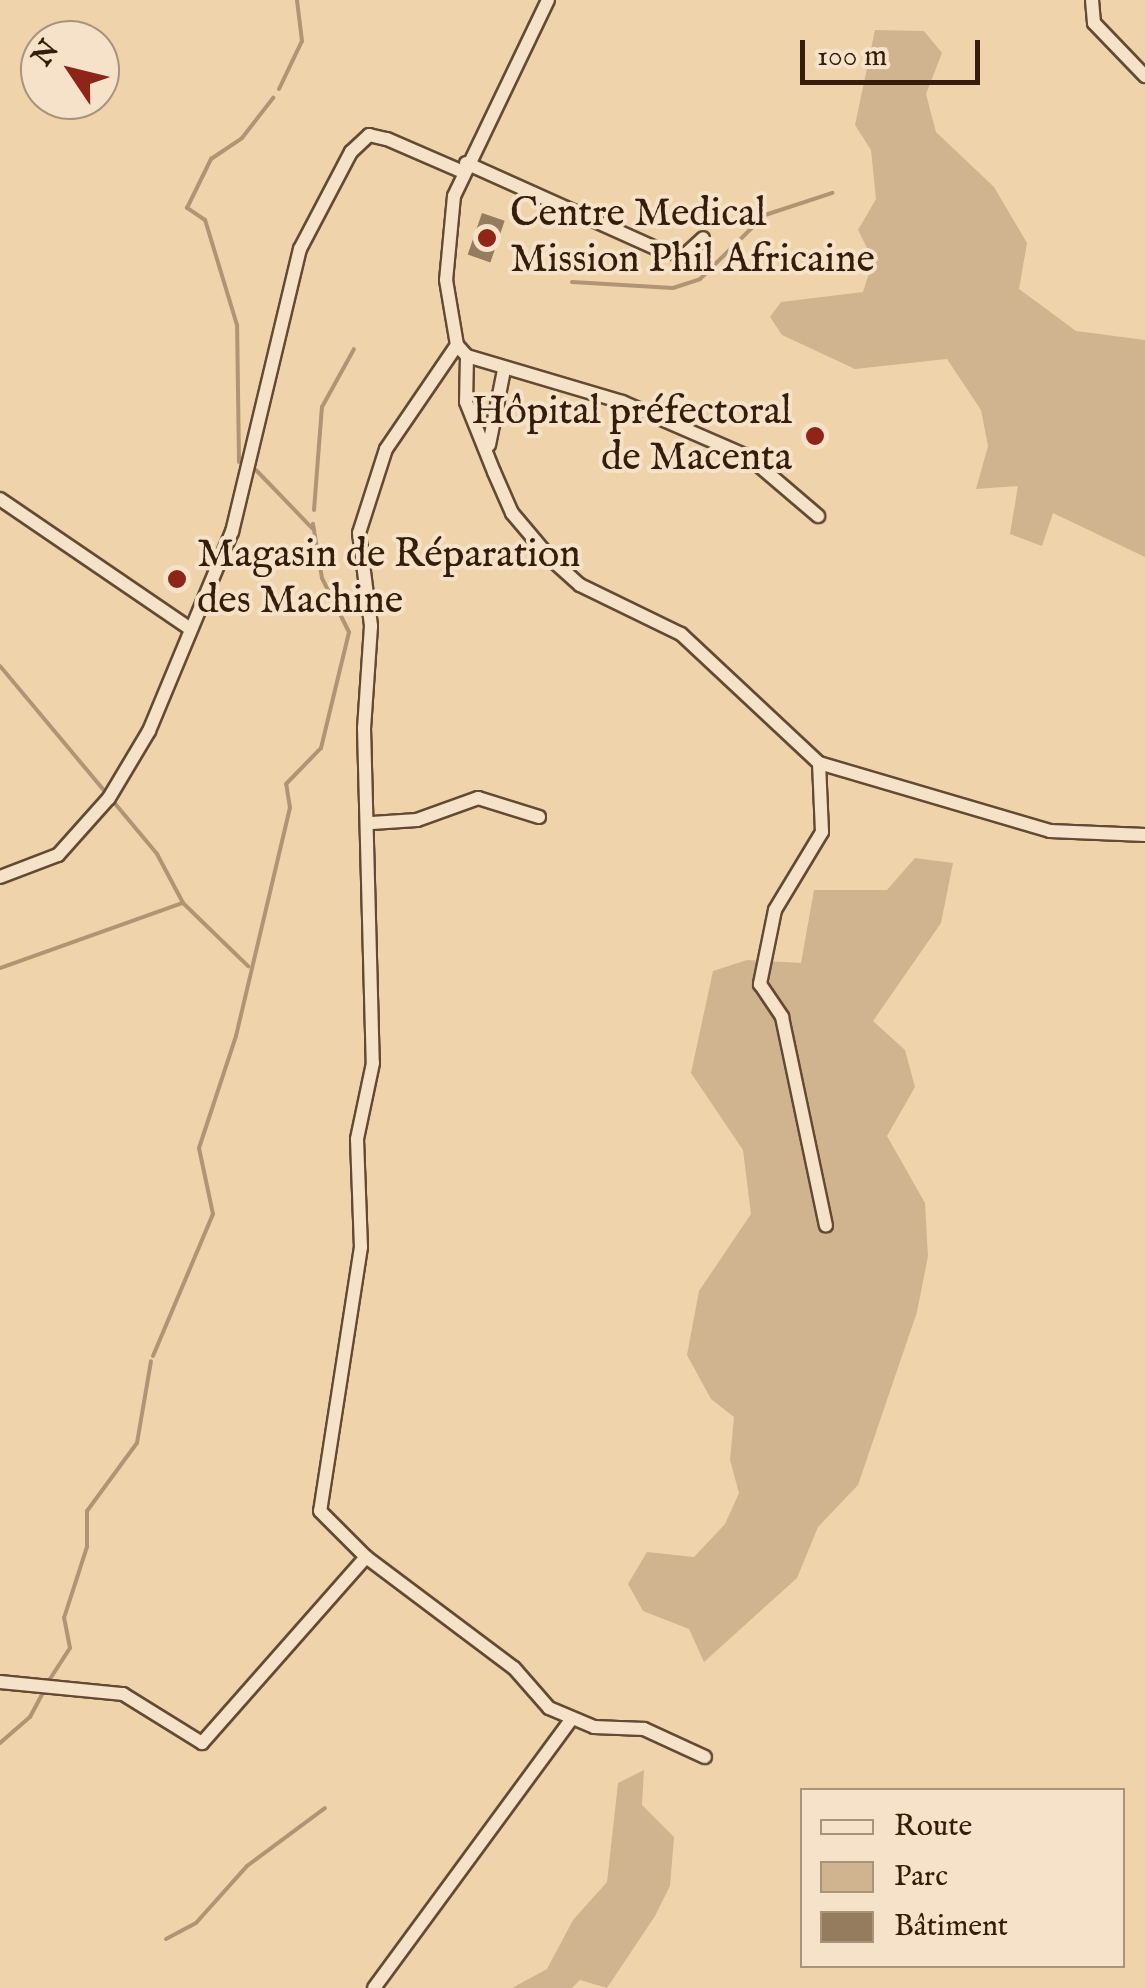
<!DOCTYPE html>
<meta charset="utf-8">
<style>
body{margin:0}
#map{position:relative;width:1145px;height:1988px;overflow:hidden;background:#efd3ab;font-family:"IM FELL English",serif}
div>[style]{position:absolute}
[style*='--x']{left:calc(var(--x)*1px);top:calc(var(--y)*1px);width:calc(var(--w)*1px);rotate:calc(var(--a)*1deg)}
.green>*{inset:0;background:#d0b490}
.stream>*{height:4px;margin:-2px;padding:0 2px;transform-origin:2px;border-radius:2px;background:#b09575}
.building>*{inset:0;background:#967c5e;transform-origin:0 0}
.roads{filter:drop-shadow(2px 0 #644a33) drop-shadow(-2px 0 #644a33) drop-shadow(0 2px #644a33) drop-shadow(0 -2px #644a33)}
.minor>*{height:12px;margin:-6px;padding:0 6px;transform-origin:6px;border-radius:6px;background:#f5e2c8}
.dots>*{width:28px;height:28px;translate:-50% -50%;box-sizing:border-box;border:5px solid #f5e2c8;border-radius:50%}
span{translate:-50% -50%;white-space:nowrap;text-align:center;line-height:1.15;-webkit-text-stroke:8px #f5e2c8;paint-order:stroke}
.poi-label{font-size:40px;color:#361d0b}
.left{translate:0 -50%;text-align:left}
.right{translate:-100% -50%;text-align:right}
.legend{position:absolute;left:800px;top:1788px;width:325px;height:180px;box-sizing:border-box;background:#f5e2c8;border:2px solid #a9937c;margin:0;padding:12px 18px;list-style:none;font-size:30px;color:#361d0b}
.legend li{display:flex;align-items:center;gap:20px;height:50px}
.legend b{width:50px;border:2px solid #a9937c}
.north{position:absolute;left:20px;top:20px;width:100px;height:100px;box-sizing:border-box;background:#f5e2c8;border:2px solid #a9937c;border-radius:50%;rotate:305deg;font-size:28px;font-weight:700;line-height:40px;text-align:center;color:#361d0b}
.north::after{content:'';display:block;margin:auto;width:35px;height:45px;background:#8f2418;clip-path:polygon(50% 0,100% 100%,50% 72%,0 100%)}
.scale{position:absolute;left:800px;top:40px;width:180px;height:45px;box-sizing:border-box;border:5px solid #361d0b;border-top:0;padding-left:12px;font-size:30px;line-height:35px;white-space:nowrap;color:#361d0b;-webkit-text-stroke:8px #f5e2c8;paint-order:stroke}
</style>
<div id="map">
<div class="green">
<div style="clip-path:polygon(875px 30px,924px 31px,942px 53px,926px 94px,936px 132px,994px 187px,1027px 243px,1019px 289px,1076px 331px,1145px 340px,1145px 557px,1053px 513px,1042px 546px,1010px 534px,1018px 486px,976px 489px,988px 446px,981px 410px,947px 359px,855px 369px,782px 335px,770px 317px,781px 302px,863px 292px,873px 260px,858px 230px,876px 199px,871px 150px,855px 125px)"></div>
<div style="clip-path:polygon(915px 858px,953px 863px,941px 923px,873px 1021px,905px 1050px,915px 1087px,887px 1136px,925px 1203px,928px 1256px,917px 1312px,858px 1485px,818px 1527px,797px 1578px,704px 1662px,689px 1629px,643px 1611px,628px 1584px,647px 1552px,694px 1557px,725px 1524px,739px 1493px,730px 1460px,734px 1417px,711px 1399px,687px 1355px,699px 1291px,751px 1214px,743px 1150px,691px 1073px,713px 971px,747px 960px,801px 963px,814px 890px,887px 890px)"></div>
<div style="clip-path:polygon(644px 1770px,642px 1805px,674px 1837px,670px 1886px,655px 1916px,607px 1988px,580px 1980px,572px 1988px,512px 1988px,547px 1969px,573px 1920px,607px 1882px,618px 1783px)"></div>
</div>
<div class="stream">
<div style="--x:279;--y:89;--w:53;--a:-64.4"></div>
<div style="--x:302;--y:41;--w:41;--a:-97"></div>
<div style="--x:572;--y:282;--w:101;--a:3.4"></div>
<div style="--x:673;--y:288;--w:28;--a:-18"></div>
<div style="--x:700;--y:279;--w:91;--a:-44.6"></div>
<div style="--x:765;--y:215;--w:71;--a:-18.2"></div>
<div style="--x:239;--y:462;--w:137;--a:-90.8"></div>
<div style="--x:237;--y:325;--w:110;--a:-106.9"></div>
<div style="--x:205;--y:220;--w:22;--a:-146"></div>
<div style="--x:187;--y:208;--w:55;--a:-63.9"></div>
<div style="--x:211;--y:159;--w:37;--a:-34"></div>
<div style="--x:242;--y:138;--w:51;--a:-52.2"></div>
<div style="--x:256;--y:470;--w:81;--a:46"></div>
<div style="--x:314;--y:510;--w:103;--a:-85.6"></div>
<div style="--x:322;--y:407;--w:66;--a:-61.1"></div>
<div style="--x:0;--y:666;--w:245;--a:50.1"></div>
<div style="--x:157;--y:854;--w:55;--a:62"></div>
<div style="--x:183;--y:903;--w:91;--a:44.1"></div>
<div style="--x:0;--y:968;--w:194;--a:-19.6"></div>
<div style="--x:153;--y:1356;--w:154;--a:-67.1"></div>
<div style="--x:213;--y:1214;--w:67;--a:-102"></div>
<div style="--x:199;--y:1148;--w:118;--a:-71.7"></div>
<div style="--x:236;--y:1036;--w:234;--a:-76.7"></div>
<div style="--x:290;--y:808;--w:24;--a:-99"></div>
<div style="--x:286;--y:784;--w:50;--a:-45.8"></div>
<div style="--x:321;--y:748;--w:119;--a:-76.4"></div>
<div style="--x:349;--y:632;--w:60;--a:-116.6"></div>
<div style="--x:322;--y:578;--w:55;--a:-99.5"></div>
<div style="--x:48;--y:1682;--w:40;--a:-57.1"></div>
<div style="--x:70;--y:1648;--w:31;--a:-101"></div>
<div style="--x:64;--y:1618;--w:75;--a:-72.1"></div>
<div style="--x:87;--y:1547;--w:36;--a:-90"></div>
<div style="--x:87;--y:1511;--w:84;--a:-53.7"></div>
<div style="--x:137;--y:1443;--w:83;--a:-80.3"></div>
<div style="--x:0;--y:1743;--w:40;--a:-41"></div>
<div style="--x:30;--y:1717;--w:30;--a:-62"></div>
<div style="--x:166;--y:1939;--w:34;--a:-28"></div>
<div style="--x:196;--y:1923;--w:76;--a:-48.2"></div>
<div style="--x:247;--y:1866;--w:97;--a:-36.6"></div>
</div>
<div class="building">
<div style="left:482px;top:213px;width:24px;height:44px;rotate:19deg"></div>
</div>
<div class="roads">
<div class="minor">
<div style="--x:548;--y:0;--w:217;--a:115.6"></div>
<div style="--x:454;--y:196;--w:84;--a:95.4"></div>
<div style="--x:446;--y:280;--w:66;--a:80.4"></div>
<div style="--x:457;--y:345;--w:15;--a:48"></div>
<div style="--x:467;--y:356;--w:162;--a:16.5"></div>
<div style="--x:622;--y:402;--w:138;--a:23.4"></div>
<div style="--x:749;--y:457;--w:91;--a:40.5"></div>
<div style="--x:1092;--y:0;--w:23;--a:85"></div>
<div style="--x:1094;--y:23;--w:74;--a:46.1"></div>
<div style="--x:466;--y:163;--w:213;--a:24.2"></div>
<div style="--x:660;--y:250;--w:25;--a:14"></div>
<div style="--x:684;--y:256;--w:26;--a:-43"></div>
<div style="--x:457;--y:345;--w:126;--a:124.3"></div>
<div style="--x:386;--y:449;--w:88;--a:107.8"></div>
<div style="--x:359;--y:533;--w:94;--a:82.6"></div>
<div style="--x:371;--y:626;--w:102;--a:93.9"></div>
<div style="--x:364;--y:728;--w:335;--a:88.5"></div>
<div style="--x:373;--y:1063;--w:78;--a:101.9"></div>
<div style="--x:357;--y:1139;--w:108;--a:87.9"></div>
<div style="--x:361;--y:1247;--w:267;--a:98.8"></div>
<div style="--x:320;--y:1511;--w:65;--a:45"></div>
<div style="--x:366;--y:1557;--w:185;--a:36.9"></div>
<div style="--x:514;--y:1668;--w:53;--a:48.8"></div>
<div style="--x:549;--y:1708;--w:49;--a:22.9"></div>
<div style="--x:594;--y:1727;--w:50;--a:2.3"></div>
<div style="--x:644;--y:1729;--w:67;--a:24.7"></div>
<div style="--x:467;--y:356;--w:46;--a:91.2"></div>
<div style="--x:466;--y:402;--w:75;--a:68.2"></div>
<div style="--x:494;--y:472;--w:45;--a:66.3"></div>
<div style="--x:512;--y:513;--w:60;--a:49.7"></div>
<div style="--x:551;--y:559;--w:39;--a:42"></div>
<div style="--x:580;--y:585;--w:112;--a:25.9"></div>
<div style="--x:681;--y:634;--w:189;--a:43.1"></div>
<div style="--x:819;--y:763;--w:241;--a:16.4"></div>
<div style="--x:1050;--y:831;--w:95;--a:2.4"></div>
<div style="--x:489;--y:445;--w:76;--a:-78.7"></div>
<div style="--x:0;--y:499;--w:229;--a:34.3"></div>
<div style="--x:819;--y:763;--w:69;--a:87.5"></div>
<div style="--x:822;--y:832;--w:91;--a:121.1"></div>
<div style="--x:775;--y:910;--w:76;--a:101.5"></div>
<div style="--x:760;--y:984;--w:40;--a:56"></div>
<div style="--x:782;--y:1017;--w:213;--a:78.1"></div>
<div style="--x:372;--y:823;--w:45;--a:-3.8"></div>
<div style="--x:417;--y:820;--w:65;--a:-19.8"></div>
<div style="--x:478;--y:798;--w:64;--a:17.3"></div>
<div style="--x:0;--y:877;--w:62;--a:-20.8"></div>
<div style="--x:58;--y:855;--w:76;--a:-48.2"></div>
<div style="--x:109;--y:798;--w:78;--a:-59.2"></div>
<div style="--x:149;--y:731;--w:216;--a:-67.4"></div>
<div style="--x:232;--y:532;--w:291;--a:-76.5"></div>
<div style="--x:300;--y:249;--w:110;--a:-62.3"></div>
<div style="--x:351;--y:152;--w:25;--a:-43"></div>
<div style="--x:369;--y:135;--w:18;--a:13"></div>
<div style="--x:387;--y:139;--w:83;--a:23.5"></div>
<div style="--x:0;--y:1682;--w:124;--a:5.6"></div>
<div style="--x:123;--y:1694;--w:93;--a:31.8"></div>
<div style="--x:202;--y:1743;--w:248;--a:-48.6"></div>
<div style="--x:374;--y:1988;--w:333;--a:-53.7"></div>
</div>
</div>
<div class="dots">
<div style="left:487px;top:238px;background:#8f2418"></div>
<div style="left:815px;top:436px;background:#8f2418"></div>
<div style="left:177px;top:579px;background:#8f2418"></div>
</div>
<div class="poi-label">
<span class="left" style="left:510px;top:238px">Centre Medical<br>Mission Phil Africaine</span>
<span class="right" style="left:792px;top:436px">Hôpital préfectoral<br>de Macenta</span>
<span class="left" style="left:197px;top:579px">Magasin de Réparation<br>des Machine</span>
</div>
<ul class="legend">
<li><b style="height:12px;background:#f5e2c8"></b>Route</li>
<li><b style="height:28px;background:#d0b490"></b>Parc</li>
<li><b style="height:28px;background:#967c5e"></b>Bâtiment</li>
</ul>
<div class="north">N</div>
<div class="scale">100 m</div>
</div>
